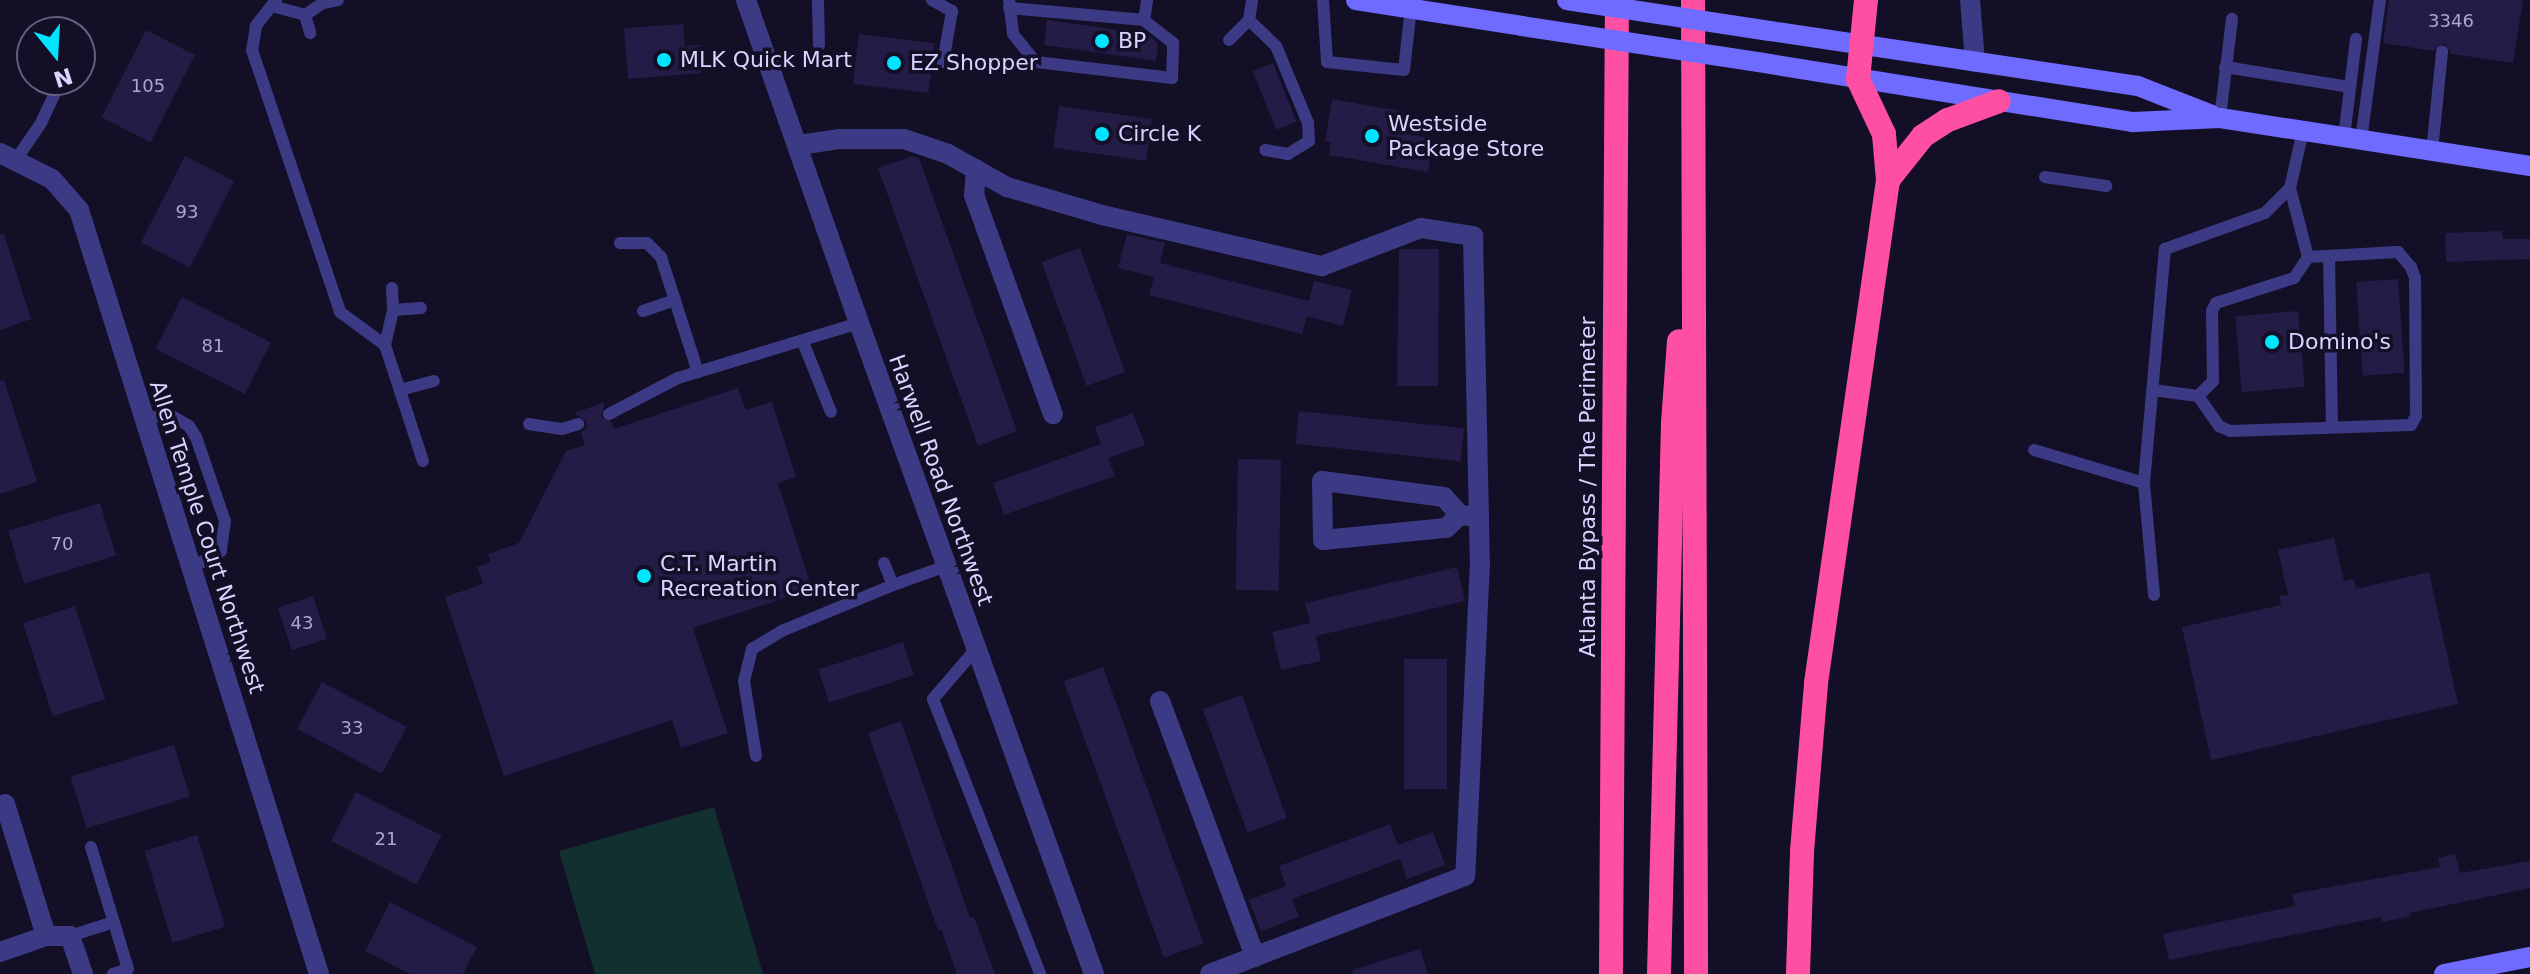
<!DOCTYPE html>
<style>
body{margin:0}
#map{position:relative;width:2530px;height:974px;overflow:hidden;background:#130f26;font-family:"DejaVu Sans",sans-serif}
div>[style]{position:absolute}
[style*='--x']{left:calc(var(--x)*1px);top:calc(var(--y)*1px);width:calc(var(--w)*1px);rotate:calc(var(--a)*1deg)}
.green>*{inset:0;background:#12302f}
.building>*{inset:0;background:#241b47;transform-origin:0 0}
.lane>*{height:12px;margin:-6px;padding:0 6px;transform-origin:6px;border-radius:6px;background:#3d3a85}
.street>*{height:20px;margin:-10px;padding:0 10px;transform-origin:10px;border-radius:10px;background:#3d3a85}
.secondary>*{height:20px;margin:-10px;padding:0 10px;transform-origin:10px;border-radius:10px;background:#6f6bff}
.highway>*{height:24px;margin:-12px;padding:0 12px;transform-origin:12px;border-radius:12px;background:#ff4fa3}
.secondary-bridge>*{height:20px;margin:-10px;padding:0 10px;transform-origin:10px;border-radius:10px;background:#6f6bff}
.dots>*{width:22px;height:22px;translate:-50% -50%;box-sizing:border-box;border:4px solid #130f26;border-radius:50%}
span{translate:-50% -50%;white-space:nowrap;text-align:center;line-height:1.15;-webkit-text-stroke:7px #130f26;paint-order:stroke}
.number-label{font-size:18px;color:#aca6d1}
.number-label span{-webkit-text-stroke-width:0}
.poi-label{font-size:22px;color:#d9d4ff}
.left{translate:0 -50%;text-align:left}
.street-label{font-size:22px;color:#d9d4ff}
.north{position:absolute;left:16px;top:16px;width:80px;height:80px;box-sizing:border-box;background:#130f26;border:2px solid #625e7d;border-radius:50%;rotate:162deg;font-size:22px;font-weight:700;line-height:32px;text-align:center;color:#d9d4ff}
.north::after{content:'';display:block;margin:auto;width:28px;height:36px;background:#00e5ff;clip-path:polygon(50% 0,100% 100%,50% 72%,0 100%)}
</style>
<div id="map">
<div class="green">
<div style="clip-path:polygon(714px 807px,763px 974px,595px 974px,559px 851px)"></div>
</div>
<div class="building">
<div style="clip-path:polygon(2389px 0,2523px 0,2513px 63px,2451px 54px,2444px 43px,2433px 51px,2383px 43px)"></div>
<div style="clip-path:polygon(1047px 20px,1148px 34px,1158px 43px,1156px 61px,1044px 45px)"></div>
<div style="clip-path:polygon(683px 24px,685px 46px,700px 45px,702px 73px,628px 79px,624px 28px)"></div>
<div style="left:146px;top:30px;width:55px;height:98px;rotate:27deg"></div>
<div style="left:859px;top:34px;width:76px;height:50px;rotate:7deg"></div>
<div style="left:1273px;top:63px;width:63px;height:22px;rotate:68deg"></div>
<div style="clip-path:polygon(1332px 99px,1405px 112px,1402px 133px,1433px 139px,1428px 172px,1329px 155px,1331px 142px,1325px 141px)"></div>
<div style="left:1059px;top:106px;width:94px;height:42px;rotate:8deg"></div>
<div style="left:185px;top:156px;width:55px;height:97px;rotate:27deg"></div>
<div style="clip-path:polygon(913px 156px,919px 158px,1017px 431px,978px 446px,878px 168px)"></div>
<div style="clip-path:polygon(2502px 231px,2503px 239px,2530px 239px,2530px 259px,2446px 262px,2445px 233px)"></div>
<div style="clip-path:polygon(4px 234px,31px 319px,0 330px,0 235px)"></div>
<div style="clip-path:polygon(1127px 234px,1165px 243px,1160px 263px,1309px 301px,1314px 281px,1352px 290px,1343px 326px,1307px 316px,1302px 334px,1149px 295px,1154px 277px,1118px 268px)"></div>
<div style="left:1080px;top:248px;width:132px;height:41px;rotate:70deg"></div>
<div style="clip-path:polygon(1403px 249px,1439px 249px,1438px 386px,1397px 386px,1399px 250px)"></div>
<div style="left:2398px;top:279px;width:94px;height:42px;rotate:86deg"></div>
<div style="left:182px;top:297px;width:100px;height:58px;rotate:27deg"></div>
<div style="left:2298px;top:311px;width:76px;height:63px;rotate:85deg"></div>
<div style="clip-path:polygon(4px 380px,37px 482px,0 494px,0 381px)"></div>
<div style="clip-path:polygon(738px 388px,746px 410px,772px 402px,796px 477px,778px 483px,812px 589px,693px 628px,728px 733px,681px 748px,672px 720px,504px 776px,445px 597px,483px 584px,477px 567px,491px 562px,488px 554px,519px 543px,566px 451px,585px 445px,581px 433px,587px 427px,586px 421px,574px 413px,605px 402px,601px 417px,612px 422px,614px 429px)"></div>
<div style="left:1299px;top:411px;width:166px;height:33px;rotate:6deg"></div>
<div style="clip-path:polygon(1133px 413px,1145px 445px,1108px 458px,1115px 476px,1004px 515px,993px 483px,1101px 444px,1095px 427px)"></div>
<div style="left:1238px;top:459px;width:43px;height:131px;rotate:1deg"></div>
<div style="left:100px;top:503px;width:55px;height:96px;rotate:73deg"></div>
<div style="clip-path:polygon(2334px 538px,2344px 581px,2354px 579px,2356px 589px,2429px 572px,2458px 704px,2211px 760px,2182px 627px,2281px 605px,2279px 596px,2288px 595px,2278px 550px)"></div>
<div style="clip-path:polygon(1457px 567px,1465px 601px,1316px 636px,1321px 661px,1281px 670px,1272px 632px,1310px 623px,1305px 603px)"></div>
<div style="left:313px;top:596px;width:45px;height:37px;rotate:72deg"></div>
<div style="left:75px;top:606px;width:98px;height:55px;rotate:72deg"></div>
<div style="left:903px;top:642px;width:35px;height:89px;rotate:72deg"></div>
<div style="left:1404px;top:659px;width:43px;height:130px"></div>
<div style="left:1103px;top:667px;width:294px;height:42px;rotate:70deg"></div>
<div style="left:322px;top:682px;width:96px;height:53px;rotate:28deg"></div>
<div style="left:1242px;top:695px;width:131px;height:42px;rotate:70deg"></div>
<div style="clip-path:polygon(901px 721px,970px 918px,974px 917px,995px 974px,957px 974px,941px 929px,938px 930px,868px 733px)"></div>
<div style="left:174px;top:745px;width:54px;height:108px;rotate:73deg"></div>
<div style="left:356px;top:792px;width:96px;height:55px;rotate:27deg"></div>
<div style="clip-path:polygon(1390px 824px,1398px 845px,1433px 832px,1445px 865px,1407px 879px,1400px 859px,1292px 899px,1299px 917px,1261px 931px,1249px 900px,1286px 886px,1279px 866px)"></div>
<div style="left:197px;top:835px;width:96px;height:55px;rotate:73deg"></div>
<div style="clip-path:polygon(2455px 854px,2460px 873px,2530px 861px,2530px 888px,2410px 913px,2411px 916px,2382px 922px,2381px 917px,2169px 960px,2163px 934px,2295px 906px,2292px 894px,2440px 867px,2438px 858px)"></div>
<div style="clip-path:polygon(390px 902px,477px 947px,463px 974px,410px 974px,365px 951px)"></div>
<div style="clip-path:polygon(1420px 949px,1428px 974px,1353px 974px,1352px 970px)"></div>
</div>
<div class="lane">
<div style="--x:276;--y:0;--w:33;--a:128"></div>
<div style="--x:256;--y:26;--w:24;--a:99"></div>
<div style="--x:252;--y:50;--w:276;--a:71.4"></div>
<div style="--x:340;--y:312;--w:56;--a:36.3"></div>
<div style="--x:385;--y:345;--w:122;--a:71.9"></div>
<div style="--x:818;--y:0;--w:45;--a:88.7"></div>
<div style="--x:932;--y:0;--w:23;--a:29"></div>
<div style="--x:952;--y:11;--w:52;--a:100"></div>
<div style="--x:1009;--y:0;--w:34;--a:83"></div>
<div style="--x:1013;--y:34;--w:36;--a:51"></div>
<div style="--x:1036;--y:62;--w:137;--a:6.7"></div>
<div style="--x:1172;--y:78;--w:35;--a:-88"></div>
<div style="--x:1173;--y:43;--w:37;--a:-142"></div>
<div style="--x:1144;--y:20;--w:20;--a:-81"></div>
<div style="--x:1323;--y:0;--w:62;--a:86.3"></div>
<div style="--x:1327;--y:62;--w:77;--a:5.9"></div>
<div style="--x:1404;--y:70;--w:62;--a:-83.6"></div>
<div style="--x:272;--y:6;--w:34;--a:15"></div>
<div style="--x:305;--y:15;--w:22;--a:-34"></div>
<div style="--x:323;--y:3;--w:15;--a:-11"></div>
<div style="--x:1009;--y:8;--w:136;--a:5.1"></div>
<div style="--x:305;--y:15;--w:19;--a:74"></div>
<div style="--x:1249;--y:20;--w:37;--a:44"></div>
<div style="--x:1276;--y:46;--w:83;--a:67.4"></div>
<div style="--x:1308;--y:123;--w:18;--a:87"></div>
<div style="--x:1309;--y:141;--w:25;--a:148"></div>
<div style="--x:1288;--y:154;--w:23;--a:-170"></div>
<div style="--x:1229;--y:40;--w:28;--a:-45"></div>
<div style="--x:1249;--y:20;--w:20;--a:-81"></div>
<div style="--x:2225;--y:67;--w:127;--a:9.1"></div>
<div style="--x:2220;--y:118;--w:100;--a:-83.1"></div>
<div style="--x:2344;--y:137;--w:99;--a:-83"></div>
<div style="--x:2361;--y:140;--w:141;--a:-82.3"></div>
<div style="--x:2432;--y:151;--w:100;--a:-84.2"></div>
<div style="--x:15;--y:161;--w:46;--a:-55.6"></div>
<div style="--x:41;--y:123;--w:47;--a:-65.1"></div>
<div style="--x:2045;--y:177;--w:62;--a:8.4"></div>
<div style="--x:620;--y:243;--w:27;--a:0"></div>
<div style="--x:647;--y:243;--w:20;--a:45"></div>
<div style="--x:661;--y:257;--w:121;--a:72.2"></div>
<div style="--x:2329;--y:256;--w:171;--a:89"></div>
<div style="--x:392;--y:288;--w:22;--a:87"></div>
<div style="--x:643;--y:311;--w:34;--a:-19"></div>
<div style="--x:803;--y:342;--w:75;--a:68.2"></div>
<div style="--x:385;--y:345;--w:36;--a:-77"></div>
<div style="--x:393;--y:310;--w:28;--a:-4"></div>
<div style="--x:400;--y:390;--w:35;--a:-15"></div>
<div style="--x:2153;--y:390;--w:45;--a:7.6"></div>
<div style="--x:2198;--y:396;--w:37;--a:55"></div>
<div style="--x:2219;--y:426;--w:12;--a:24"></div>
<div style="--x:2230;--y:431;--w:181;--a:-1.9"></div>
<div style="--x:2411;--y:425;--w:10;--a:-61"></div>
<div style="--x:2416;--y:416;--w:138;--a:-90.4"></div>
<div style="--x:2415;--y:278;--w:12;--a:-110"></div>
<div style="--x:2411;--y:267;--w:20;--a:-131"></div>
<div style="--x:2398;--y:252;--w:90;--a:176.8"></div>
<div style="--x:2308;--y:257;--w:71;--a:-104.6"></div>
<div style="--x:2198;--y:396;--w:21;--a:-45"></div>
<div style="--x:2213;--y:381;--w:70;--a:-90.8"></div>
<div style="--x:2212;--y:311;--w:9;--a:-63"></div>
<div style="--x:2216;--y:303;--w:82;--a:-17.8"></div>
<div style="--x:2294;--y:278;--w:25;--a:-56"></div>
<div style="--x:609;--y:414;--w:78;--a:-27.6"></div>
<div style="--x:678;--y:378;--w:189;--a:-16.9"></div>
<div style="--x:143;--y:418;--w:27;--a:-6"></div>
<div style="--x:170;--y:415;--w:22;--a:30"></div>
<div style="--x:189;--y:426;--w:13;--a:58"></div>
<div style="--x:196;--y:437;--w:89;--a:71"></div>
<div style="--x:225;--y:521;--w:30;--a:98"></div>
<div style="--x:221;--y:551;--w:34;--a:150"></div>
<div style="--x:529;--y:424;--w:33;--a:9"></div>
<div style="--x:562;--y:429;--w:17;--a:-17"></div>
<div style="--x:2034;--y:450;--w:115;--a:16.7"></div>
<div style="--x:884;--y:563;--w:24;--a:68"></div>
<div style="--x:893;--y:585;--w:56;--a:-19.7"></div>
<div style="--x:2154;--y:595;--w:112;--a:-95.1"></div>
<div style="--x:2144;--y:483;--w:235;--a:-84.9"></div>
<div style="--x:2165;--y:249;--w:106;--a:-19.8"></div>
<div style="--x:2265;--y:213;--w:35;--a:-45"></div>
<div style="--x:2290;--y:188;--w:58;--a:-77.2"></div>
<div style="--x:976;--y:649;--w:66;--a:130.7"></div>
<div style="--x:933;--y:699;--w:295;--a:68.7"></div>
<div style="--x:756;--y:756;--w:76;--a:-99.1"></div>
<div style="--x:744;--y:681;--w:33;--a:-76"></div>
<div style="--x:752;--y:649;--w:37;--a:-31"></div>
<div style="--x:784;--y:630;--w:118;--a:-22.4"></div>
<div style="--x:91;--y:847;--w:127;--a:73.1"></div>
<div style="--x:128;--y:969;--w:16;--a:162"></div>
<div style="--x:70;--y:936;--w:46;--a:-17.7"></div>
</div>
<div class="street">
<div style="--x:746;--y:0;--w:342;--a:70.7"></div>
<div style="--x:859;--y:323;--w:692;--a:70.15"></div>
<div style="--x:1970;--y:0;--w:62;--a:85.4"></div>
<div style="--x:799;--y:145;--w:40;--a:-8.5"></div>
<div style="--x:839;--y:139;--w:65;--a:0"></div>
<div style="--x:904;--y:139;--w:46;--a:18.8"></div>
<div style="--x:948;--y:154;--w:68;--a:29.2"></div>
<div style="--x:1007;--y:187;--w:99;--a:16.4"></div>
<div style="--x:1102;--y:215;--w:226;--a:13.1"></div>
<div style="--x:1322;--y:266;--w:106;--a:-21"></div>
<div style="--x:1421;--y:228;--w:53;--a:8.7"></div>
<div style="--x:1473;--y:236;--w:327;--a:88.8"></div>
<div style="--x:1480;--y:563;--w:313;--a:92.7"></div>
<div style="--x:1465;--y:876;--w:273;--a:159"></div>
<div style="--x:0;--y:153;--w:58;--a:26.6"></div>
<div style="--x:52;--y:179;--w:41;--a:48.9"></div>
<div style="--x:79;--y:210;--w:801;--a:72.56"></div>
<div style="--x:976;--y:169;--w:26;--a:94"></div>
<div style="--x:974;--y:195;--w:233;--a:70.2"></div>
<div style="--x:1460;--y:515;--w:24;--a:-132"></div>
<div style="--x:1444;--y:497;--w:123;--a:-172.5"></div>
<div style="--x:1322;--y:481;--w:59;--a:89"></div>
<div style="--x:1323;--y:540;--w:124;--a:-5.6"></div>
<div style="--x:1446;--y:528;--w:19;--a:-43"></div>
<div style="--x:1460;--y:515;--w:19;--a:6"></div>
<div style="--x:1160;--y:701;--w:273;--a:69.6"></div>
<div style="--x:5;--y:804;--w:138;--a:72.7"></div>
<div style="--x:46;--y:936;--w:24;--a:0"></div>
<div style="--x:70;--y:936;--w:40;--a:71.1"></div>
<div style="--x:0;--y:952;--w:49;--a:-19.2"></div>
</div>
<div class="secondary">
<div style="--x:1356;--y:0;--w:168;--a:8.9"></div>
<div style="--x:1770;--y:31;--w:372;--a:8.5"></div>
<div style="--x:2138;--y:86;--w:79;--a:21.4"></div>
<div style="--x:1770;--y:64;--w:368;--a:9.1"></div>
<div style="--x:2133;--y:122;--w:87;--a:-2.6"></div>
<div style="--x:2220;--y:118;--w:314;--a:8.8"></div>
<div style="--x:2444;--y:974;--w:88;--a:-11.2"></div>
</div>
<div class="highway">
<div style="--x:1693;--y:0;--w:974;--a:89.82"></div>
<div style="--x:1888;--y:180;--w:56;--a:-51.5"></div>
<div style="--x:1923;--y:136;--w:30;--a:-33"></div>
<div style="--x:1948;--y:120;--w:54;--a:-20.4"></div>
<div style="--x:1611;--y:974;--w:974;--a:-89.65"></div>
<div style="--x:1659;--y:974;--w:551;--a:-88.54"></div>
<div style="--x:1673;--y:423;--w:82;--a:-85.8"></div>
<div style="--x:1798;--y:974;--w:123;--a:-88.1"></div>
<div style="--x:1802;--y:851;--w:169;--a:-85.2"></div>
<div style="--x:1816;--y:683;--w:508;--a:-81.85"></div>
<div style="--x:1888;--y:180;--w:46;--a:-95"></div>
<div style="--x:1884;--y:134;--w:61;--a:-115.3"></div>
<div style="--x:1858;--y:79;--w:79;--a:-84.2"></div>
</div>
<div class="secondary-bridge">
<div style="--x:1567;--y:0;--w:205;--a:8.7"></div>
<div style="--x:1522;--y:26;--w:251;--a:8.7"></div>
</div>
<div class="dots">
<div style="left:1102px;top:41px;background:#00e5ff"></div>
<div style="left:664px;top:60px;background:#00e5ff"></div>
<div style="left:894px;top:63px;background:#00e5ff"></div>
<div style="left:1102px;top:134px;background:#00e5ff"></div>
<div style="left:1372px;top:136px;background:#00e5ff"></div>
<div style="left:2272px;top:342px;background:#00e5ff"></div>
<div style="left:644px;top:576px;background:#00e5ff"></div>
</div>
<div class="number-label">
<span style="left:2451px;top:21px">3346</span>
<span style="left:148px;top:86px">105</span>
<span style="left:187px;top:212px">93</span>
<span style="left:213px;top:346px">81</span>
<span style="left:62px;top:544px">70</span>
<span style="left:302px;top:623px">43</span>
<span style="left:352px;top:728px">33</span>
<span style="left:386px;top:839px">21</span>
</div>
<div class="poi-label">
<span class="left" style="left:1118px;top:41px">BP</span>
<span class="left" style="left:680px;top:60px">MLK Quick Mart</span>
<span class="left" style="left:910px;top:63px">EZ Shopper</span>
<span class="left" style="left:1388px;top:136px">Westside<br>Package Store</span>
<span class="left" style="left:1118px;top:134px">Circle K</span>
<span class="left" style="left:2288px;top:342px">Domino's</span>
<span class="left" style="left:660px;top:576px">C.T. Martin<br>Recreation Center</span>
</div>
<div class="street-label">
<span style="left:941px;top:480px;rotate:70deg">Harwell Road Northwest</span>
<span style="left:1588px;top:487px;rotate:-90deg">Atlanta Bypass / The Perimeter</span>
<span style="left:207px;top:537px;rotate:72deg">Allen Temple Court Northwest</span>
</div>
<div class="north">N</div>
</div>
